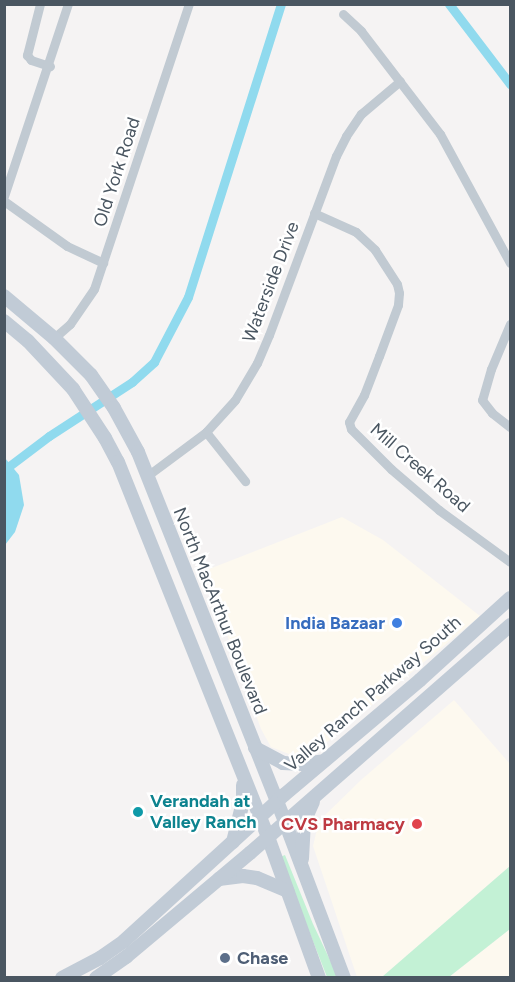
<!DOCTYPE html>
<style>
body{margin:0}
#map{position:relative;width:515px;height:982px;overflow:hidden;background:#f5f3f3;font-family:Figtree,sans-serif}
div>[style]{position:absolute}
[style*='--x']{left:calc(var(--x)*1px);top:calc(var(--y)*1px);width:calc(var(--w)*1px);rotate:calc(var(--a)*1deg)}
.commercial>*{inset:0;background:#fdf9ef}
.green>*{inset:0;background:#c3f1d5}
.water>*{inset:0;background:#90daee}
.canal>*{height:9px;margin:-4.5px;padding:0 4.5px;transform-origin:4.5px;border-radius:4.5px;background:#90daee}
.street>*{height:9px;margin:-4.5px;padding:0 4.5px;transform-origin:4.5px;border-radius:4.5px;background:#c1cad2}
.secondary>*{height:14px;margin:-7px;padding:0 7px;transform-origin:7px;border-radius:7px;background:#c1cbd6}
.dots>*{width:16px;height:16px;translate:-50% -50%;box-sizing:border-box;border:3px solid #fff;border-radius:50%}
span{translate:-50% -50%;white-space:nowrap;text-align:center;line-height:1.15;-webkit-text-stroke:5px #fff;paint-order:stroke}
.street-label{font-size:18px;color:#4a5661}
.shop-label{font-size:18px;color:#366cbe;font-weight:700}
.right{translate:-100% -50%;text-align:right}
.culture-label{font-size:18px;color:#0d838f;font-weight:700}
.left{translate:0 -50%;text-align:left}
.health-label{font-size:18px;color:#be3a42;font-weight:700}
.service-label{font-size:18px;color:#4e5e75;font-weight:700}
.frame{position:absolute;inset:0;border:6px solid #4a5661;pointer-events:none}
</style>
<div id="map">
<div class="commercial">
<div style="clip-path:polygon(342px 517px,383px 540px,480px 616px,315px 752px,289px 754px,271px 747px,261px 729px,204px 571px)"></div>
<div style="clip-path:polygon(454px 700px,510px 764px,510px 866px,382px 977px,357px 977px,313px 846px,319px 821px,361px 780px)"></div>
<div style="clip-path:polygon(510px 929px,510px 977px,449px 977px)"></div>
</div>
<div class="green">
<div style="clip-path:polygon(285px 855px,313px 924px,338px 977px,327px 977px,280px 857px)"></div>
<div style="clip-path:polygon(510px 866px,510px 929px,449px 977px,382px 977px)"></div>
</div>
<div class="water">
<div style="clip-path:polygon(5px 458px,19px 475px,24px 505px,15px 532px,5px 545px)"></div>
</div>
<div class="canal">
<div style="--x:449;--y:4;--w:101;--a:52.7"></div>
<div style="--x:4;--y:470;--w:56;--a:-37.1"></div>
<div style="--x:49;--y:436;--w:99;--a:-33"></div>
<div style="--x:132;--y:382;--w:30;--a:-42"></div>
<div style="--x:154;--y:362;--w:73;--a:-62.4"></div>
<div style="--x:188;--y:297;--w:307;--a:-72.4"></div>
</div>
<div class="street">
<div style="--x:40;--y:4;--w:53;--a:104.3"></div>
<div style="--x:27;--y:55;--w:6;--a:51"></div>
<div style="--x:31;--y:60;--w:20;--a:18"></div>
<div style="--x:343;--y:14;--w:25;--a:43"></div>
<div style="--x:361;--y:31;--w:130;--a:52.5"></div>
<div style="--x:440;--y:134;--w:147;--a:61.5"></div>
<div style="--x:4;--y:196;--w:202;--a:-71.6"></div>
<div style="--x:4;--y:201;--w:77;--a:35.5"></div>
<div style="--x:67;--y:246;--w:40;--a:25"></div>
<div style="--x:314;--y:213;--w:46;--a:24.3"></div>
<div style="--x:356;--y:232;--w:26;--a:43"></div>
<div style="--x:375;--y:250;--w:40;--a:57.1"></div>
<div style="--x:397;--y:284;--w:9;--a:77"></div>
<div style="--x:399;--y:293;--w:12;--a:95"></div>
<div style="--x:398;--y:305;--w:54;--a:110.4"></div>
<div style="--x:379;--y:356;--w:42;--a:111"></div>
<div style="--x:364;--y:395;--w:31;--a:119"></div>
<div style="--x:349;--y:422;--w:7;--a:74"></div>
<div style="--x:351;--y:429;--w:57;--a:45"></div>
<div style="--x:391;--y:469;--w:63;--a:40.5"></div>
<div style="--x:439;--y:510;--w:88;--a:36.2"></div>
<div style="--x:510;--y:324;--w:49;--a:112.9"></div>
<div style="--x:491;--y:369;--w:32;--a:106"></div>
<div style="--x:482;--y:400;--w:16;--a:52"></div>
<div style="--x:492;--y:413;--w:23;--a:38"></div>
<div style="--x:54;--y:338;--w:21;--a:-41"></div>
<div style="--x:70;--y:324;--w:42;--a:-55.6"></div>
<div style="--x:94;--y:289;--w:300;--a:-71.6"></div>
<div style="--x:206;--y:432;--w:63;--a:51.5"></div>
<div style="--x:147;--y:476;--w:74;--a:-36.7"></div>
<div style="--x:206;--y:432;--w:43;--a:-47.8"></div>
<div style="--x:235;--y:400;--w:43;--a:-59.3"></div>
<div style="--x:257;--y:363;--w:30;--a:-67"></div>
<div style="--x:269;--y:335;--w:191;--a:-69.5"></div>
<div style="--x:336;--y:156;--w:22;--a:-63"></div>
<div style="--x:346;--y:136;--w:27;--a:-56"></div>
<div style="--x:361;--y:114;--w:51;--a:-40.2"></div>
</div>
<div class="secondary">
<div style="--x:4;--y:296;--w:65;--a:40"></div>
<div style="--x:54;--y:338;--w:52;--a:45"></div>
<div style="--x:91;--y:375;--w:40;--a:55.1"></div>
<div style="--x:114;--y:408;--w:50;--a:61.4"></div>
<div style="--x:138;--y:452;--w:398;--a:68.3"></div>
<div style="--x:285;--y:822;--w:167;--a:69.3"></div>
<div style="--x:4;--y:321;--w:31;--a:40"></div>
<div style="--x:28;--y:341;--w:66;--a:46.8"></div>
<div style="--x:73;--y:389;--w:59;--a:56.9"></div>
<div style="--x:105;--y:438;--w:27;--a:62"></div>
<div style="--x:118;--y:462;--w:404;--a:68.2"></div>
<div style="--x:268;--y:837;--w:150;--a:70.1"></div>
<div style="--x:255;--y:748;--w:32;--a:28"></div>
<div style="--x:283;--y:763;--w:20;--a:3"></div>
<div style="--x:303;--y:764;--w:21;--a:-8"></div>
<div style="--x:233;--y:842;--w:41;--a:-76"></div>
<div style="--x:243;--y:802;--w:17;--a:-90"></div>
<div style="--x:302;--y:859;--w:37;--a:-87"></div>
<div style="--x:304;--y:822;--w:22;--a:-66"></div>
<div style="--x:219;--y:879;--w:24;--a:-7"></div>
<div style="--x:243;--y:876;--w:14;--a:8"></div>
<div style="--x:257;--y:878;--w:33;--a:23"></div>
<div style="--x:62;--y:978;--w:43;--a:-27.8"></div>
<div style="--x:100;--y:958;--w:29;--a:-35"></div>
<div style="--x:124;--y:941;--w:217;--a:-42.4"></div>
<div style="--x:284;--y:795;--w:178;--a:-40.2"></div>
<div style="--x:420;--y:680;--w:122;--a:-42.3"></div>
<div style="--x:96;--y:978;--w:37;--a:-35"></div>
<div style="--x:126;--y:957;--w:162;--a:-40"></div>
<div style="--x:250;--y:853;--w:346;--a:-41.2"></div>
</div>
<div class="dots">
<div style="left:397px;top:623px;background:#3f7fe0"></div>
<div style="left:138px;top:812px;background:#0f9aa8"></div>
<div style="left:417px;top:824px;background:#e0444e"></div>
<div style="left:225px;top:958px;background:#5c6f8a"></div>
</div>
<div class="street-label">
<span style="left:117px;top:172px;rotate:-72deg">Old York Road</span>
<span style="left:271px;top:282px;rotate:-69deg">Waterside Drive</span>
<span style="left:420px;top:468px;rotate:41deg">Mill Creek Road</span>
<span style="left:220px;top:611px;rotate:68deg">North MacArthur Boulevard</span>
<span style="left:373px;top:694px;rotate:-41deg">Valley Ranch Parkway South</span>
</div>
<div class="shop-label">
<span class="right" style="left:385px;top:623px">India Bazaar</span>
</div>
<div class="culture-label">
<span class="left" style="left:150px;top:812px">Verandah at<br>Valley Ranch</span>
</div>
<div class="health-label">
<span class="right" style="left:405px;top:824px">CVS Pharmacy</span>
</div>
<div class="service-label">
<span class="left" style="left:237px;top:958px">Chase</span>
</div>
<div class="frame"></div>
</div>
